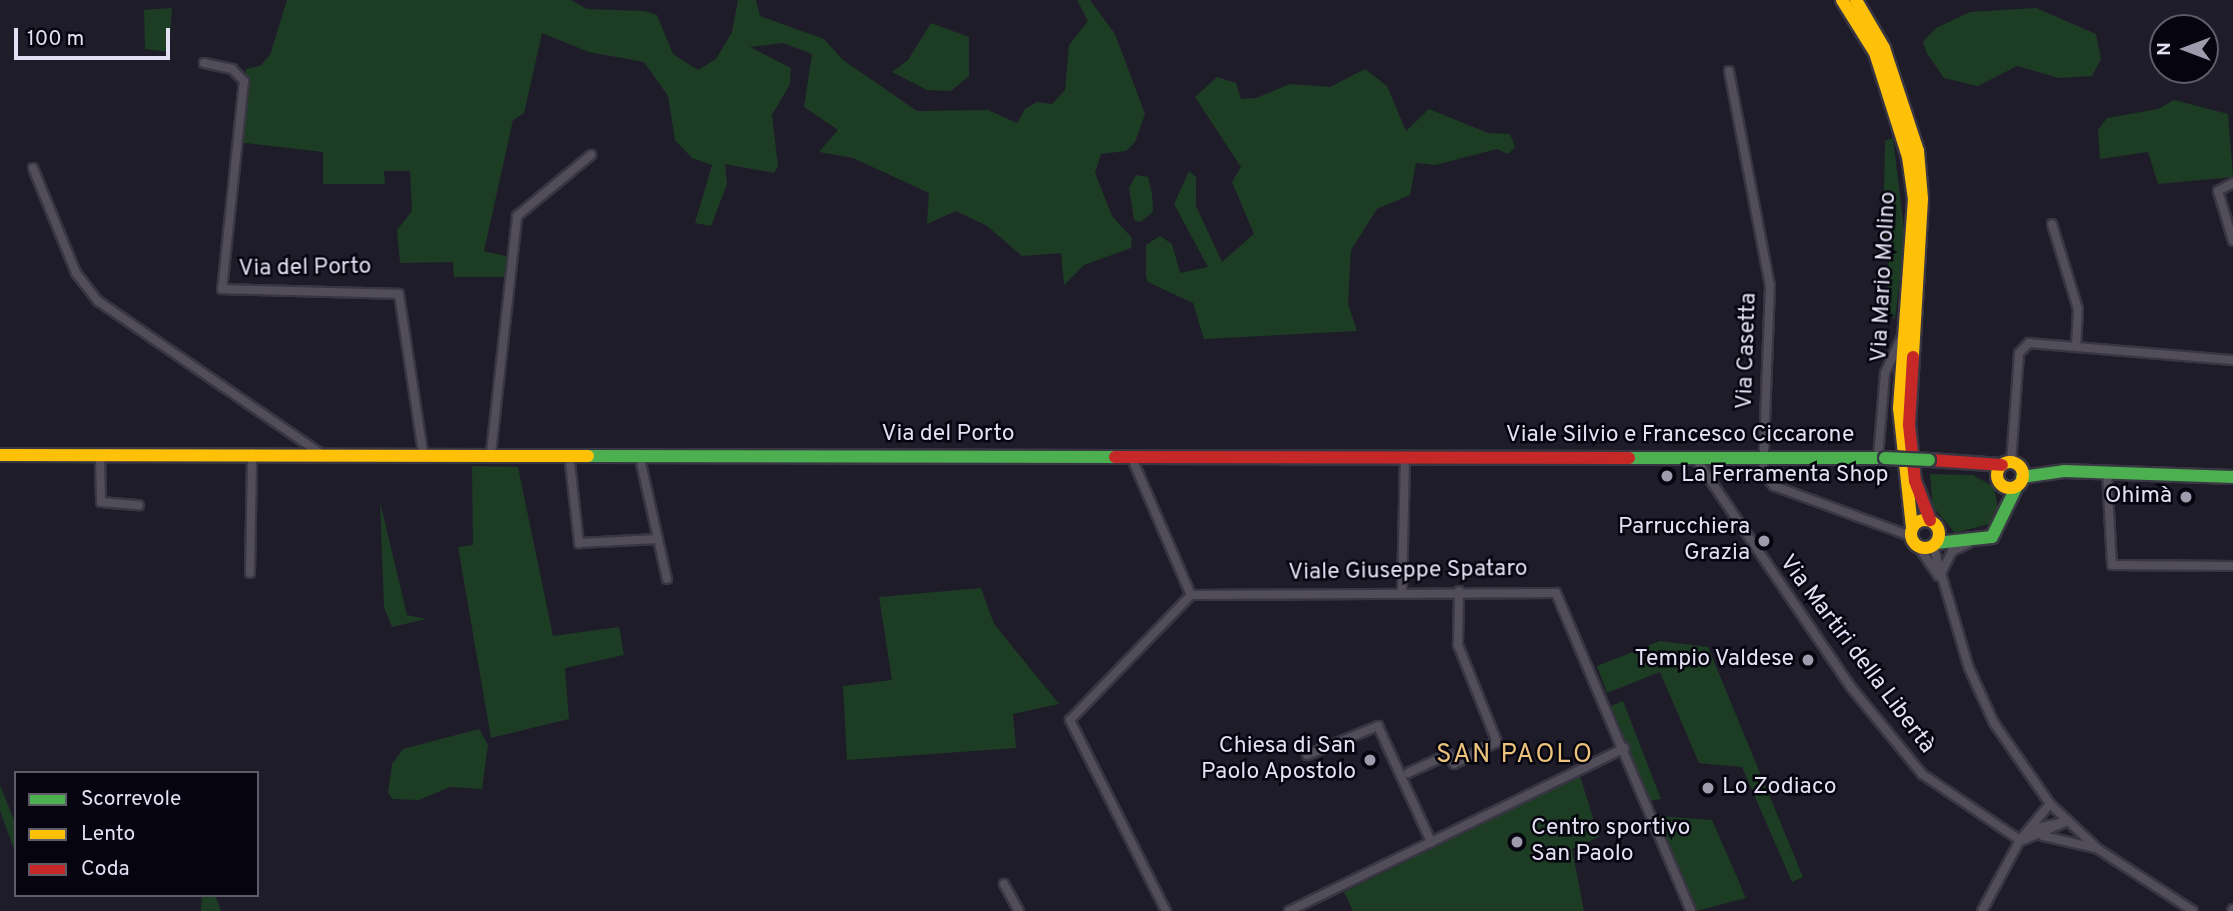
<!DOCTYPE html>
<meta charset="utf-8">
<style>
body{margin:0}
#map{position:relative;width:2233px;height:911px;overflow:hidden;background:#1f1c29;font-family:Overpass,sans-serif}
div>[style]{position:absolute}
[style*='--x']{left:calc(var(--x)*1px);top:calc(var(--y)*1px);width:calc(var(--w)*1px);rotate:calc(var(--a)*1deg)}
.green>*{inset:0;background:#1d3c24}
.roads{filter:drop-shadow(2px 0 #383642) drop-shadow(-2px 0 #383642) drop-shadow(0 2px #383642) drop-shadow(0 -2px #383642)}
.street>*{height:8px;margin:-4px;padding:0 4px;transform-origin:4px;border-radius:4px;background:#514e5a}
.fast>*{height:12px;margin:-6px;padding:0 6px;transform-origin:6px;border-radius:6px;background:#4caf50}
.slow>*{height:12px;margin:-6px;padding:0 6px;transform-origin:6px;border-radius:6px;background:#ffc107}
.slow>.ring{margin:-6px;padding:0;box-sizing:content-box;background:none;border:12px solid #ffc107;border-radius:50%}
.jam>*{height:12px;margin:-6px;padding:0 6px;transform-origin:6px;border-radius:6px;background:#c62828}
.bridges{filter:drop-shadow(2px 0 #383642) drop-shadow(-2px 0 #383642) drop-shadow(0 2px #383642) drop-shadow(0 -2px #383642)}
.fast-bridge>*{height:12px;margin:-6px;padding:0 6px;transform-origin:6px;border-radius:6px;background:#4caf50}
.dots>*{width:19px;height:19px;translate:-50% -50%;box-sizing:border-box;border:4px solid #06040e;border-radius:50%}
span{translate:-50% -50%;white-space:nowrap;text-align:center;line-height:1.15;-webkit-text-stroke:5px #06040e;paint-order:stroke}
.street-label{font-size:23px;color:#e2e0f2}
.poi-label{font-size:23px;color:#e2e0f2}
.left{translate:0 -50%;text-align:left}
.right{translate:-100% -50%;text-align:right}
.quarter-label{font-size:26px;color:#ecc37d;letter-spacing:2px}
.legend{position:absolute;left:14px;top:771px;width:245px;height:126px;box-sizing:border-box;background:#06040e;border:2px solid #5e5c69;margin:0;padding:9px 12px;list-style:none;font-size:21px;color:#e2e0f2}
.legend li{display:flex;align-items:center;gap:14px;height:35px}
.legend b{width:35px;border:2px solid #5e5c69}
.north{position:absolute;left:2149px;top:14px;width:70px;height:70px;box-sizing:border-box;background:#06040e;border:2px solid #5e5c69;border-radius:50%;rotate:270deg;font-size:19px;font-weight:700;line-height:28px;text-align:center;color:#e2e0f2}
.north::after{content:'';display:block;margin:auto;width:24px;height:32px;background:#9e9bac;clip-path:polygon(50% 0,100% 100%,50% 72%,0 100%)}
.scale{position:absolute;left:14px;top:28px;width:156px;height:32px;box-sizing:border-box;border:4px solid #e2e0f2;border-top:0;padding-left:9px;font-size:21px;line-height:24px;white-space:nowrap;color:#e2e0f2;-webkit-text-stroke:5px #06040e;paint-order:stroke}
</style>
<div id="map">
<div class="green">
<div style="clip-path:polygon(287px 0,571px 0,587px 9px,644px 11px,657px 15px,673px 54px,698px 70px,716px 59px,732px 32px,738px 0,756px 0,760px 16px,824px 39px,843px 60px,917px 111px,988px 110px,1017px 123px,1025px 109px,1037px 102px,1052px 104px,1065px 90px,1069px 45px,1088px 21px,1077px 0,1090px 0,1115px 34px,1145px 114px,1135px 142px,1126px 151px,1101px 154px,1095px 173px,1112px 216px,1132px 238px,1131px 248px,1084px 265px,1064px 285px,1061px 253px,1022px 256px,987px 226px,956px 211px,927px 224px,929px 193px,853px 158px,819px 152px,838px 130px,804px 107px,812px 54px,783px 43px,750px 47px,791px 68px,790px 84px,772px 115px,778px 166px,774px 173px,725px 164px,727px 184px,711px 226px,695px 223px,712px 165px,692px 158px,675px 140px,668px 96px,644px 62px,589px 52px,542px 33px,524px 113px,513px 120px,484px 251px,510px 257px,507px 277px,454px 277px,453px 262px,400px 263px,397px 230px,412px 211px,410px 171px,384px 171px,385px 184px,323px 184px,323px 152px,237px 142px,246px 69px,260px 66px,270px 55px)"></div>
<div style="clip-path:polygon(172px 8px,169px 52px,145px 49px,144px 10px)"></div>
<div style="clip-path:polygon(2036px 8px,2096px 34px,2101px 59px,2092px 76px,2059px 78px,2017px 66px,1978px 86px,1944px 78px,1926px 52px,1923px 42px,1936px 28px,1970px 12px)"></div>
<div style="clip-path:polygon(931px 23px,969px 37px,969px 76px,951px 91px,927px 90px,892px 72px,908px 60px)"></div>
<div style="clip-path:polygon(1365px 69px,1387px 86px,1406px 131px,1429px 109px,1488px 133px,1510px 134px,1515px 147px,1508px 154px,1497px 149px,1435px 165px,1416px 163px,1410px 195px,1377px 209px,1351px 250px,1348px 304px,1357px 331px,1204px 339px,1193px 303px,1148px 282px,1146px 276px,1146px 245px,1160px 236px,1172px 244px,1180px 273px,1208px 267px,1174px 204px,1189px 171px,1196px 177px,1196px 206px,1222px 262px,1254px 234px,1232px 182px,1241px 167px,1195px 97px,1217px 77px,1236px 83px,1241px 99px,1256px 98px,1290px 84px,1330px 87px)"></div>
<div style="clip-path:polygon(2174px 100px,2228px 114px,2233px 177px,2158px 184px,2148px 152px,2100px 159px,2098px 130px,2107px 118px,2158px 109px)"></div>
<div style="clip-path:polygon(1893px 138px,1905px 237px,1895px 319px,1886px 314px,1889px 254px,1883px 233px,1885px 141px)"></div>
<div style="clip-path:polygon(1136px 175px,1148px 177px,1152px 194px,1153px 212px,1140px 222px,1134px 220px,1129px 188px)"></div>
<div style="clip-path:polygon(472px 466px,518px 467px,553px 636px,619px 627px,624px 655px,565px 668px,569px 719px,491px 738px,458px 547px,473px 545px)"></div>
<div style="clip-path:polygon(1930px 474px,1973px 475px,1994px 487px,1998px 509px,1989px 524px,1955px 533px,1933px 507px)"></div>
<div style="clip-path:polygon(380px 502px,407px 615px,426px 619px,392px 627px,384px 607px)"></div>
<div style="clip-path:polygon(981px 588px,994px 624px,1059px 704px,1013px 714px,1016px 748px,847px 760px,843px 686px,892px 680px,879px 597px)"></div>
<div style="clip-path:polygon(1660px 641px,1708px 647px,1803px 877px,1792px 882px,1742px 767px,1699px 763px,1660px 672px,1607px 693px,1597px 666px)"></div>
<div style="clip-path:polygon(1623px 701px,1661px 799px,1650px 801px,1611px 706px)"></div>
<div style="clip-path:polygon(479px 729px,488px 745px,482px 789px,450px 787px,419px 800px,393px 799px,388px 793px,392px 764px,403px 749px)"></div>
<div style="clip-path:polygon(1580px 776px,1599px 837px,1572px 849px,1584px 911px,1353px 911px,1344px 892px)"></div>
<div style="clip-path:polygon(0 785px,16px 825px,16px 854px,0 811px)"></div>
<div style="clip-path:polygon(1658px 816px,1712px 820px,1746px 898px,1696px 911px)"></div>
<div style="clip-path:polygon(202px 895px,215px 895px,221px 911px,201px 911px)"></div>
</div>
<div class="roads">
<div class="street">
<div style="--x:204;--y:63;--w:29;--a:12"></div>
<div style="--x:232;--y:69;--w:17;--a:45"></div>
<div style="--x:244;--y:81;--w:209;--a:96"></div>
<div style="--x:222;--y:289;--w:177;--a:1.6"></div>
<div style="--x:399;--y:294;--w:161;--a:81.4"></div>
<div style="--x:1729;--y:71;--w:218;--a:79.2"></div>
<div style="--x:1770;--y:285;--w:188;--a:92.1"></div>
<div style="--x:1763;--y:473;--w:17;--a:50"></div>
<div style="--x:1774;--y:486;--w:146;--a:20.1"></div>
<div style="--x:33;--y:168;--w:113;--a:67.7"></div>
<div style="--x:76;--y:273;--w:36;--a:52"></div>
<div style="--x:98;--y:301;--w:269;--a:34.4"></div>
<div style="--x:2233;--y:183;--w:17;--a:152"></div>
<div style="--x:2218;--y:191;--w:52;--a:73.3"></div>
<div style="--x:2052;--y:224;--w:89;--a:73"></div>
<div style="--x:2078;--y:309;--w:38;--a:93"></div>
<div style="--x:491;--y:453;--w:238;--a:-83.7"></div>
<div style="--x:517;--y:216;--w:96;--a:-39.5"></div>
<div style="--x:100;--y:454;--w:48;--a:88.8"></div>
<div style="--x:101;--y:502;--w:38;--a:5"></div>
<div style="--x:569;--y:454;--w:90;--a:83.6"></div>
<div style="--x:579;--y:543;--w:79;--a:-2.9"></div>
<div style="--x:639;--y:454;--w:128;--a:77.4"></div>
<div style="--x:1131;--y:456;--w:151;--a:66.7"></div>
<div style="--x:1191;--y:595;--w:365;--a:-0.3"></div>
<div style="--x:1556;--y:593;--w:345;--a:67"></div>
<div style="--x:1878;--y:458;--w:85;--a:-85.3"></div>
<div style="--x:1885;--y:373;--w:43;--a:-65.2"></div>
<div style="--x:1696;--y:459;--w:274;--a:55.8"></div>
<div style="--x:1850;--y:686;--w:114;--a:50.7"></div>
<div style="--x:1922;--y:774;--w:118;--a:34"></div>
<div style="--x:2011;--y:463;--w:110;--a:-85.8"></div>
<div style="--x:2019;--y:353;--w:14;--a:-45"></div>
<div style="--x:2029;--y:343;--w:205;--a:4.8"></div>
<div style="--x:2107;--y:473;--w:92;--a:86.9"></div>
<div style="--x:2112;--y:565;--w:121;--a:0.5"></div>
<div style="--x:1918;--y:546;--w:36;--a:56"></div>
<div style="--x:1933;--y:546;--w:127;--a:73.6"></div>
<div style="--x:1969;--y:668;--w:60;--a:65.6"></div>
<div style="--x:1994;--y:723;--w:98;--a:55.3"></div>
<div style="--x:2050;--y:804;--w:66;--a:43.2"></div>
<div style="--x:2098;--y:849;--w:113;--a:33.1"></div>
<div style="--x:250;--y:573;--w:120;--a:-89"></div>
<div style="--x:1940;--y:575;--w:27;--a:-63"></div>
<div style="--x:1952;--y:551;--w:17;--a:-25"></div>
<div style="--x:1402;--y:591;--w:135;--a:-88.7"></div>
<div style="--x:1307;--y:755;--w:77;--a:-22.2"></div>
<div style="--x:1378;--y:726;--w:128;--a:65.4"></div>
<div style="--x:1408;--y:773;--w:45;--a:-24.9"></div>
<div style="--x:1449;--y:754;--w:11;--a:63"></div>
<div style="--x:1454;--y:764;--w:48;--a:-27.1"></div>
<div style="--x:1497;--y:742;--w:105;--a:-111.9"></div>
<div style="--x:1458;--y:645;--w:54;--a:-88.9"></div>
<div style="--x:2033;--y:829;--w:32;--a:-13"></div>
<div style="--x:2043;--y:836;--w:53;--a:13"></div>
<div style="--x:2023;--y:840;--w:49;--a:-22.9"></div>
<div style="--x:1004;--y:884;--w:31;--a:61"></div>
<div style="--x:1166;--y:911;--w:214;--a:-116.7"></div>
<div style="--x:1070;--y:720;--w:174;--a:-45.9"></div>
<div style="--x:1289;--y:911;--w:373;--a:-25.9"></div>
<div style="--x:1982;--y:911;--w:81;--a:-61.8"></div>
<div style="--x:2020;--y:840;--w:47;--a:-50.2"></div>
<div style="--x:2232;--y:911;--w:2;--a:-63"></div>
</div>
<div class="fast">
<div style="--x:588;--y:456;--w:527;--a:0.11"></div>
<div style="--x:1629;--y:458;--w:256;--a:0"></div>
<div style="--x:2022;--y:477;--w:42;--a:-8.1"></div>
<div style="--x:2064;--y:471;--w:169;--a:2"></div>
<div style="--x:1936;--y:543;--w:56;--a:-6.1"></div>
<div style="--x:1992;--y:537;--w:57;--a:-63.9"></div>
</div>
<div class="slow">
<div style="--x:1842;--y:0;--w:62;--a:58.1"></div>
<div style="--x:1875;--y:53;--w:109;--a:72.4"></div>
<div style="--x:1908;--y:157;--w:42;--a:81.9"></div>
<div style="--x:1914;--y:199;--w:210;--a:94.1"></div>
<div style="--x:1899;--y:408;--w:121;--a:83.8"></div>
<div style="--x:1856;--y:0;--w:56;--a:59.7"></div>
<div style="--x:1884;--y:48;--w:108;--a:71.7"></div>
<div style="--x:1918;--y:151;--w:48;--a:85.2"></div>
<div style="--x:1922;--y:199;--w:158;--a:93.3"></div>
<div style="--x:0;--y:455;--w:588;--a:0.1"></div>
<div class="ring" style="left:1997px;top:462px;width:14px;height:14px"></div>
<div class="ring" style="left:1911px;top:520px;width:16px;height:16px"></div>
</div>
<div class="jam">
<div style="--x:1913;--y:357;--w:68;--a:93.4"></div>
<div style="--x:1909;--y:425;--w:56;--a:83.9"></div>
<div style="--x:1915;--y:481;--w:42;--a:69"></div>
<div style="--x:1115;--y:457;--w:514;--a:0.11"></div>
<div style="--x:1929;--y:460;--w:73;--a:3.9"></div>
</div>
</div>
<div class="bridges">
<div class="fast-bridge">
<div style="--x:1885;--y:458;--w:44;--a:2.6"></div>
</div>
</div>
<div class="dots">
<div style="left:1667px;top:476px;background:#9e9bac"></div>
<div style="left:2186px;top:497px;background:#9e9bac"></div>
<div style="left:1764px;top:541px;background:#9e9bac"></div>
<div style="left:1808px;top:660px;background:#9e9bac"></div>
<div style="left:1370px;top:760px;background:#9e9bac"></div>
<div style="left:1708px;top:788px;background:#9e9bac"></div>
<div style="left:1517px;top:842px;background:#9e9bac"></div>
</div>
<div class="street-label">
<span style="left:305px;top:269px;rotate:-1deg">Via del Porto</span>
<span style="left:1885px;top:277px;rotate:-87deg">Via Mario Molino</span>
<span style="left:1748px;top:351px;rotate:-88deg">Via Casetta</span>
<span style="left:948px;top:435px">Via del Porto</span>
<span style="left:1680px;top:436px">Viale Silvio e Francesco Ciccarone</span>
<span style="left:1408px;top:572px;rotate:-1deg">Viale Giuseppe Spataro</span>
<span style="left:1856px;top:655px;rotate:53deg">Via Martiri della Libertà</span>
</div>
<div class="poi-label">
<span class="left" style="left:1681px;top:476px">La Ferramenta Shop</span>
<span class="right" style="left:2172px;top:497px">Ohimà</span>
<span class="right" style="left:1750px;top:541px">Parrucchiera<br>Grazia</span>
<span class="right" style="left:1794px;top:660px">Tempio Valdese</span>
<span class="right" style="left:1356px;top:760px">Chiesa di San<br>Paolo Apostolo</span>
<span class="left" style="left:1722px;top:788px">Lo Zodiaco</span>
<span class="left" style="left:1531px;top:842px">Centro sportivo<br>San Paolo</span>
</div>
<div class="quarter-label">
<span style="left:1515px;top:756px">SAN PAOLO</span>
</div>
<ul class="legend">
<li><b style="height:9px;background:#4caf50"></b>Scorrevole</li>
<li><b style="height:9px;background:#ffc107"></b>Lento</li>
<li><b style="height:9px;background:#c62828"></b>Coda</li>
</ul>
<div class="north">N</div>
<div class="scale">100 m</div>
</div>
